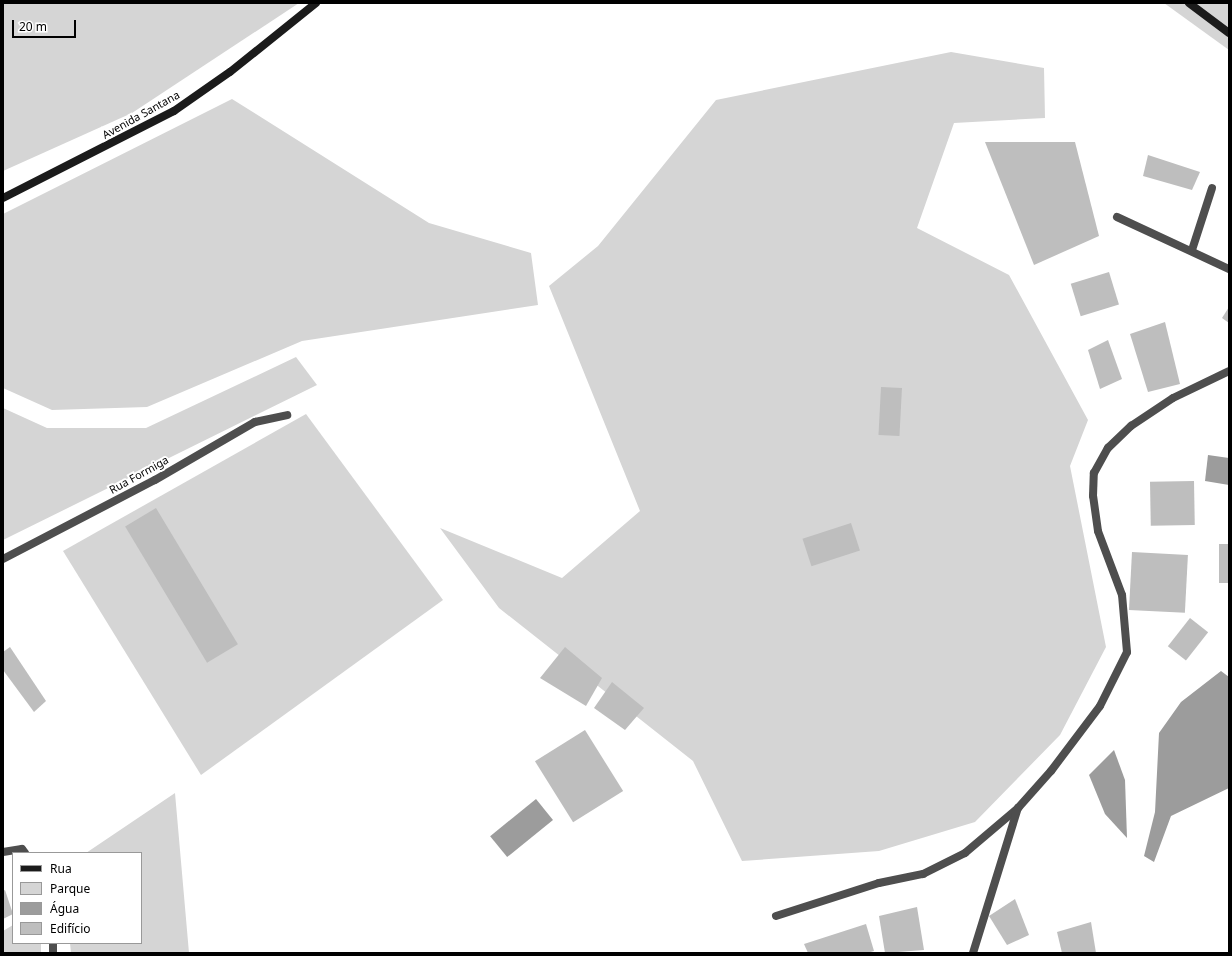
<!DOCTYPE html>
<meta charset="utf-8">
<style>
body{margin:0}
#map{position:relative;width:1232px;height:956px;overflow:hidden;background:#fff;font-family:"Noto Sans",sans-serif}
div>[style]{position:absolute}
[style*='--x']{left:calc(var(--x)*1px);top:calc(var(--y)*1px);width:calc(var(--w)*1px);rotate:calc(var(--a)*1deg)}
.green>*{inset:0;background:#d5d5d5}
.water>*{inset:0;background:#9c9c9c;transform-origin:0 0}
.building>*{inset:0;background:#bebebe;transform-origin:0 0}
.street>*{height:8px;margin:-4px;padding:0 4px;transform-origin:4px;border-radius:4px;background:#4e4e4e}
.secondary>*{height:8px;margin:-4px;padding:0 4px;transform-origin:4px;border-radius:4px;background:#1b1b1b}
span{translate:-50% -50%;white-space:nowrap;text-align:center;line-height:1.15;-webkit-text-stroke:4px #fff;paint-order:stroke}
.street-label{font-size:11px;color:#000}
.frame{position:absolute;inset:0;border:4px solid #000;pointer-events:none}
.legend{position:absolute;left:12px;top:852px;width:130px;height:92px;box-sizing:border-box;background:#fff;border:1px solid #999;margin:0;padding:5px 7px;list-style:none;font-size:12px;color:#000}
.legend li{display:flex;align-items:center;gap:8px;height:20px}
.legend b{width:20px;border:1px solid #999}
.scale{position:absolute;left:12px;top:20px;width:64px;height:18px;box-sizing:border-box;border:2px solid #000;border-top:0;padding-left:5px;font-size:12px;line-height:14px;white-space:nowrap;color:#000;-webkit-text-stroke:3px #fff;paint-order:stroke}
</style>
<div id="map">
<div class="green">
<div style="clip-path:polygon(3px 3px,299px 3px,132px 113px,3px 171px)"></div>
<div style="clip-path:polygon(1164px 3px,1229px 3px,1229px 50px)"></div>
<div style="clip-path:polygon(951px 52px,1044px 68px,1045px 118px,954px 123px,917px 228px,1009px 275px,1088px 420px,1070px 466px,1106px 647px,1060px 735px,975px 822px,879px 851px,742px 861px,693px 761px,499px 608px,440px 528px,562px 578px,640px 511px,549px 286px,598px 246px,716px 100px)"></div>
<div style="clip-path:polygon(232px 99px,429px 223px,531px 253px,538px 305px,302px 341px,147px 407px,52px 410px,3px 388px,3px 214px)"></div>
<div style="clip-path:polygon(296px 357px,317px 385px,3px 540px,3px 408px,47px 428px,146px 428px)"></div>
<div style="clip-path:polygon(306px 414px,443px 600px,201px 775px,63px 551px)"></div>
<div style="clip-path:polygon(175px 793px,189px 953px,71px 953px,70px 943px,141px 943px,141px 853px,86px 853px)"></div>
<div style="clip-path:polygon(13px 925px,13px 943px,41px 943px,41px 953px,3px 953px,3px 931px)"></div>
</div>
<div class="water">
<div style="clip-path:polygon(1208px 455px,1229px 458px,1229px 485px,1205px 481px)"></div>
<div style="clip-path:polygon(1221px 671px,1229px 677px,1229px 788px,1171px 816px,1154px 862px,1144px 856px,1155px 812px,1159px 733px,1181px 702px)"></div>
<div style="clip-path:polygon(1114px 750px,1125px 780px,1127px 838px,1105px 814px,1089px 775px)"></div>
<div style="left:536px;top:799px;width:27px;height:59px;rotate:51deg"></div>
</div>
<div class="building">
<div style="clip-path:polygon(985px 142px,1075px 142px,1099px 236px,1034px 265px)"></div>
<div style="clip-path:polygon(1148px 155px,1200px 172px,1192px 190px,1143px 176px)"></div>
<div style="left:1109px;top:272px;width:34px;height:40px;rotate:73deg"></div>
<div style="clip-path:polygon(1229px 307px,1229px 323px,1222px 318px)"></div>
<div style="clip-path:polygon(1165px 322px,1180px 384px,1148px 392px,1130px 334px)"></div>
<div style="clip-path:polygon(1108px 340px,1122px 379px,1100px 389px,1088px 350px)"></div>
<div style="left:881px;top:387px;width:21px;height:48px;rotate:3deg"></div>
<div style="left:1194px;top:481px;width:44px;height:44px;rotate:89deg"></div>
<div style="left:156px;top:508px;width:159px;height:36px;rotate:59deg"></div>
<div style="left:851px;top:523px;width:29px;height:51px;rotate:72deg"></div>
<div style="left:1229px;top:544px;width:39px;height:10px;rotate:90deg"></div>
<div style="left:1132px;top:552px;width:56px;height:58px;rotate:3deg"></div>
<div style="left:1190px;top:618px;width:23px;height:36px;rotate:38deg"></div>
<div style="clip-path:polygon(10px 647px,46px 701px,34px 712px,3px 670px,3px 652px)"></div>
<div style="clip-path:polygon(565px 647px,602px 678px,586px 706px,540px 678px)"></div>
<div style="clip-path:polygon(612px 682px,644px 708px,625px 730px,594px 708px)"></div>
<div style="left:585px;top:730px;width:72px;height:59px;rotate:58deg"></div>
<div style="clip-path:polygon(5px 890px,13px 914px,3px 919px,3px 891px)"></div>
<div style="clip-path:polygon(1015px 899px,1029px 935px,1007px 945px,989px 916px)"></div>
<div style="clip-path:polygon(917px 907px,924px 950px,885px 953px,879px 916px)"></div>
<div style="clip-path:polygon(1091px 922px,1096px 953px,1062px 953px,1057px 932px)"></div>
<div style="clip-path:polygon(866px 924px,874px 951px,867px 953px,808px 953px,804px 944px)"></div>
</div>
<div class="street">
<div style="--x:1117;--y:217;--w:123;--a:24.9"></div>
<div style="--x:1192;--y:250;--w:65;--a:-72.1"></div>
<div style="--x:3;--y:559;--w:171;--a:-27.5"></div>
<div style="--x:155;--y:480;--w:116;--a:-30.1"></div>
<div style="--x:255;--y:422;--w:33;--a:-12"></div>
<div style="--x:3;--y:852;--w:19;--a:-9"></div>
<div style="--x:22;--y:849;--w:5;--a:53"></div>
<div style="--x:776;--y:916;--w:108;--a:-17.8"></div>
<div style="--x:879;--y:883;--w:45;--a:-11.6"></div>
<div style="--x:923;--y:874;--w:47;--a:-26.6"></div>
<div style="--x:965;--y:853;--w:70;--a:-40.3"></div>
<div style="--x:1018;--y:808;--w:50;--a:-48.3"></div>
<div style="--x:1051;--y:771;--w:81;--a:-53"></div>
<div style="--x:1100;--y:706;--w:60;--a:-63.4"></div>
<div style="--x:1127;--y:652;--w:57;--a:-95"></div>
<div style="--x:1122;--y:595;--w:68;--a:-110.6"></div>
<div style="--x:1098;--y:531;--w:35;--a:-98"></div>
<div style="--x:1093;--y:496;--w:23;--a:-88"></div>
<div style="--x:1094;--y:473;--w:29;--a:-61"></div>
<div style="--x:1108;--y:448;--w:32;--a:-44"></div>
<div style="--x:1131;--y:426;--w:50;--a:-33.7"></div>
<div style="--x:1173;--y:398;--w:62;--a:-25.7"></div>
<div style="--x:53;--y:943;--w:10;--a:90"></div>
<div style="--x:973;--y:953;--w:152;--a:-72.8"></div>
</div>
<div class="secondary">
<div style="--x:1189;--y:3;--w:50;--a:36.9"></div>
<div style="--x:3;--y:198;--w:192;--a:-27"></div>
<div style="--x:174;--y:111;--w:68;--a:-34.9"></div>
<div style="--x:230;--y:72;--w:110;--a:-38.7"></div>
</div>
<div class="street-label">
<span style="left:141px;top:115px;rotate:-29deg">Avenida Santana</span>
<span style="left:139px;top:475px;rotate:-29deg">Rua Formiga</span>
</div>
<div class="frame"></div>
<ul class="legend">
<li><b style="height:5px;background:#1b1b1b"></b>Rua</li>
<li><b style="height:11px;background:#d5d5d5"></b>Parque</li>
<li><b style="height:11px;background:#9c9c9c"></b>Água</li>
<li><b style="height:11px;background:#bebebe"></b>Edifício</li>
</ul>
<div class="scale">20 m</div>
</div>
